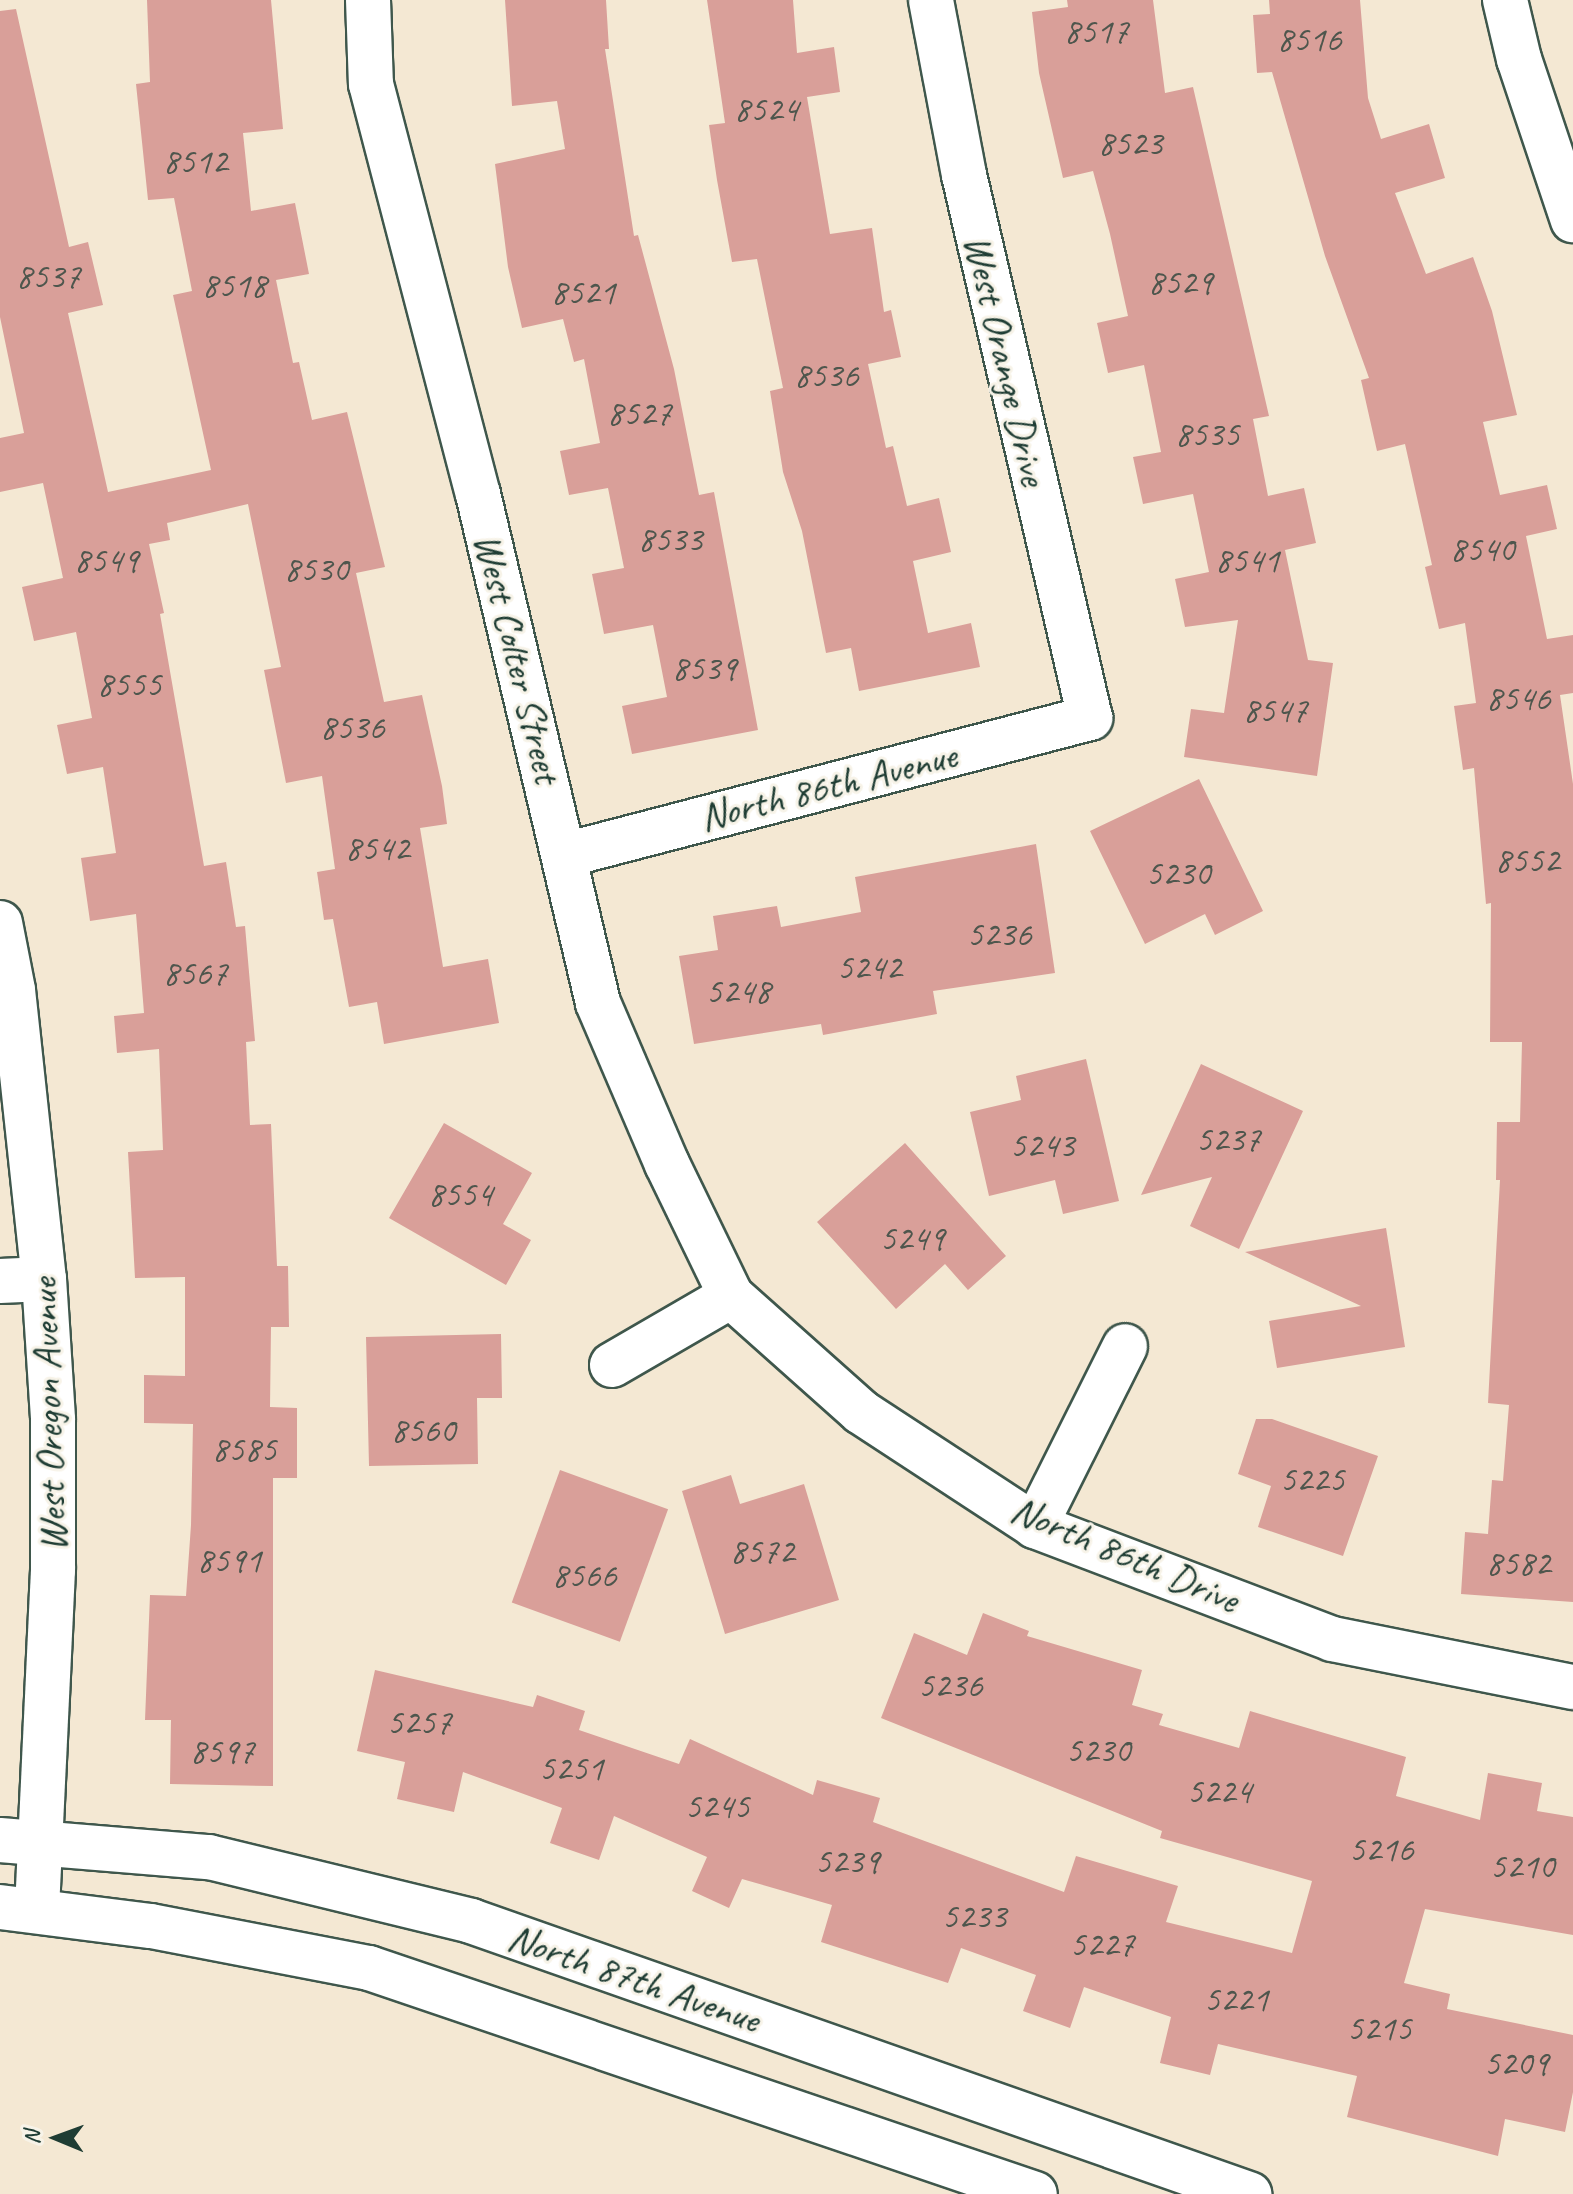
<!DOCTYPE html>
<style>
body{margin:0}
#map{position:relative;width:1573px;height:2194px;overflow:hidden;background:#f4e8d3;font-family:Caveat,sans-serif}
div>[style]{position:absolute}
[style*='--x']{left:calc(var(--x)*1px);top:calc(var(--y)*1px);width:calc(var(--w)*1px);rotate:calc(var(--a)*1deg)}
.building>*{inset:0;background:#d99f99;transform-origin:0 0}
.roads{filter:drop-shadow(2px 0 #3f574c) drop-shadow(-2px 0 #3f574c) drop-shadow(0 2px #3f574c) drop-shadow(0 -2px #3f574c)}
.minor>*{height:44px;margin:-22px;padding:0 22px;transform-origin:22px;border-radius:22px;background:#fff}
span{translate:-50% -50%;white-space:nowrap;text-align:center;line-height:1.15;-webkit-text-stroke:6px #f7f3e8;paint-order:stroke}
.number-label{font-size:36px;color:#4e564d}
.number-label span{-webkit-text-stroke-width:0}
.street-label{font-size:40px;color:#1f3d34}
.north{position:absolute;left:16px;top:2098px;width:80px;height:80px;-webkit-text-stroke:6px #f7f3e8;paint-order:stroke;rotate:271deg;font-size:22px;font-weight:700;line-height:32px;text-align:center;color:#1f3d34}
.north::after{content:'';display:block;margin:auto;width:28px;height:36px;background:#1f3d34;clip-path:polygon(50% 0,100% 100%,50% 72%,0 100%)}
</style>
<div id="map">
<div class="building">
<div style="clip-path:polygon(147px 0,271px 0,283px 129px,243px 133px,251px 211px,295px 203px,309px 274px,276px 280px,293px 363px,299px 362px,312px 420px,347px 412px,385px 567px,356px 573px,384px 702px,422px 695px,442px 786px,447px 824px,420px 828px,443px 967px,488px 959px,499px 1023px,384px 1044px,377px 1002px,349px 1007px,333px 919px,324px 920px,317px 872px,335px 869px,322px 776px,286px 783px,264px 670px,281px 667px,248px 504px,167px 523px,170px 540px,149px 544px,164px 613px,160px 614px,204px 866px,226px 862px,236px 927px,245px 926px,255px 1041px,246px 1042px,250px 1125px,271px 1124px,277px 1266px,288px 1266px,289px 1327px,271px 1327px,270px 1407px,297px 1408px,297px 1478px,273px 1478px,273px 1786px,170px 1784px,171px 1720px,145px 1720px,150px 1595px,186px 1596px,191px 1525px,193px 1424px,144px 1423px,144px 1375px,185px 1376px,185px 1277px,135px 1278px,128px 1152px,163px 1150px,159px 1049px,117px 1053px,114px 1016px,144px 1013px,136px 914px,90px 921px,81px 858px,116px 853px,103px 767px,67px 774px,57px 725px,92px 718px,76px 632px,34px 641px,22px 587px,63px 578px,43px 483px,0 492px,0 438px,24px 433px,0 317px,0 11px,16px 9px,69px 247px,88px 242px,103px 305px,68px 313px,108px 492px,211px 470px,173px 295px,192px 291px,174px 198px,148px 200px,136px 84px,150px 82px)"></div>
<div style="clip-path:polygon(505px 0,606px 0,609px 49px,605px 49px,634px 236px,638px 235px,674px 369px,699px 495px,714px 492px,758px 730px,632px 754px,622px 706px,667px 697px,653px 625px,604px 634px,592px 574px,624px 568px,608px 488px,569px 495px,560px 451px,600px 443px,584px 359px,574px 362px,563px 319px,522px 328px,508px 267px,495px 164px,565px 149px,557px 101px,512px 106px)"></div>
<div style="clip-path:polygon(707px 0,793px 0,797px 53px,834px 47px,840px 92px,807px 97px,830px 234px,872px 228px,884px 312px,891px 310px,901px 357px,868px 364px,886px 448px,893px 446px,907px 506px,939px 498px,951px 552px,913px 561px,928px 633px,971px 623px,980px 667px,859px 691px,851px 648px,826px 653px,802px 531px,783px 472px,770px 391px,783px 388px,757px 259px,732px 262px,717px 180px,709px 125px,725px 123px)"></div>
<div style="clip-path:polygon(1067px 0,1153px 0,1165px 93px,1193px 87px,1269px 416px,1253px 419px,1268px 496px,1304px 488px,1316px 543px,1285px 550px,1308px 660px,1333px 663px,1317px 776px,1184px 757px,1191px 709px,1224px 713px,1238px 620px,1185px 627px,1175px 579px,1209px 572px,1193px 494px,1143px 504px,1133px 457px,1161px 452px,1144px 365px,1108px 373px,1097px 323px,1128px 316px,1110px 234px,1093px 171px,1063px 178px,1039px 73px,1032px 12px,1068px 7px)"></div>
<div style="clip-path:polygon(1269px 0,1360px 0,1368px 98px,1381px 139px,1429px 124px,1445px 178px,1395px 193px,1426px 274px,1473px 257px,1492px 311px,1517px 415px,1483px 422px,1500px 495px,1547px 485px,1557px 529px,1526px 536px,1547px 639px,1573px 635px,1573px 693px,1560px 695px,1573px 784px,1573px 1602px,1461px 1594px,1465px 1532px,1488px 1534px,1492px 1480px,1503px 1481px,1509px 1405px,1488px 1403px,1500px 1180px,1496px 1180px,1497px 1122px,1520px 1122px,1522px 1042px,1490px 1042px,1491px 903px,1486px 904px,1474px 768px,1463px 770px,1454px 706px,1476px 703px,1465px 623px,1439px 629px,1425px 567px,1432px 565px,1405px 444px,1377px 451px,1361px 380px,1369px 378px,1325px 256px,1272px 72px,1257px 73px,1253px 15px,1270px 14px)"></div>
<div style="clip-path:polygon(1199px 779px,1263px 911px,1215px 935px,1205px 914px,1145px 944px,1090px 831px)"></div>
<div style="clip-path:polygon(1036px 844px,1055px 973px,933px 991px,937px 1014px,823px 1035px,821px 1024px,694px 1044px,679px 956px,718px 950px,713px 916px,777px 906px,781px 927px,861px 912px,855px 877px)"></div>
<div style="clip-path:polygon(1086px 1059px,1119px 1201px,1063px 1214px,1055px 1180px,989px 1196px,970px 1112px,1021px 1100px,1016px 1076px)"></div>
<div style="clip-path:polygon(1201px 1064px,1303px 1111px,1239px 1249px,1190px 1226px,1212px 1177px,1141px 1195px)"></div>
<div style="clip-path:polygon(444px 1123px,532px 1173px,503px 1224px,531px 1240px,506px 1285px,389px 1218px)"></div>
<div style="clip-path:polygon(905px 1143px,1006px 1256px,968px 1290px,945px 1264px,896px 1309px,817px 1222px)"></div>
<div style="clip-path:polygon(1386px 1228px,1405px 1347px,1277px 1368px,1269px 1321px,1361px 1306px,1245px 1252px)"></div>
<div style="clip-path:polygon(501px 1334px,502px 1398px,477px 1398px,478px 1464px,369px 1466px,366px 1337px)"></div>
<div style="clip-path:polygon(1256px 1419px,1272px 1419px,1378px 1456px,1343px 1556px,1258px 1527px,1271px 1486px,1238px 1474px)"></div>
<div style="left:560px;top:1470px;width:115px;height:141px;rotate:20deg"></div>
<div style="clip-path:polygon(731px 1475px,740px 1504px,804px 1484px,839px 1600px,725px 1634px,682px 1491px)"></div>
<div style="clip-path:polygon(983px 1613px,1029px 1631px,1027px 1636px,1142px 1670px,1132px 1705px,1163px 1714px,1159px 1725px,1239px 1748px,1250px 1711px,1406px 1757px,1396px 1796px,1480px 1820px,1488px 1773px,1542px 1783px,1537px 1811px,1573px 1817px,1573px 1935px,1425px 1909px,1404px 1983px,1450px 1994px,1447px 2009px,1573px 2035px,1573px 2092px,1565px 2132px,1505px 2119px,1498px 2156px,1347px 2117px,1357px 2076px,1218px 2044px,1210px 2075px,1160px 2063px,1171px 2017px,1084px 1987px,1070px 2028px,1023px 2011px,1036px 1975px,961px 1948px,948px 1983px,821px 1942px,832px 1905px,742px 1879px,729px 1908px,692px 1891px,707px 1857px,614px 1816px,599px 1860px,550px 1843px,562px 1808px,463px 1772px,454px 1812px,397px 1799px,405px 1762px,357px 1751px,375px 1670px,533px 1707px,537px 1695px,585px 1711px,579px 1730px,679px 1764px,690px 1739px,813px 1795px,817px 1780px,880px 1798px,873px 1822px,1064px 1892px,1076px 1856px,1178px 1886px,1166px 1922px,1292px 1953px,1312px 1881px,1160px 1838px,1162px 1831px,881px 1718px,914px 1633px,967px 1655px)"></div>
</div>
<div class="roads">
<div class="minor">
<div style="--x:368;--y:0;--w:84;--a:88"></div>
<div style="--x:371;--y:84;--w:424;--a:75.4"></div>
<div style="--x:478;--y:494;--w:523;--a:76.73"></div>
<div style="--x:598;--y:1003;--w:175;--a:66.8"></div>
<div style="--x:667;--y:1164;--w:147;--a:64.1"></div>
<div style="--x:731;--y:1296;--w:174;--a:41.7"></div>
<div style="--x:861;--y:1412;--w:208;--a:33.2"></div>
<div style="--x:1035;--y:1526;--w:318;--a:20.8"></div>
<div style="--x:1332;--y:1639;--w:246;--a:11.3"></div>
<div style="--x:1505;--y:0;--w:61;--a:76.7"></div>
<div style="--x:1519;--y:59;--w:170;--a:71.5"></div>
<div style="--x:565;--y:855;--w:543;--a:-14.63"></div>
<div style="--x:1090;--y:718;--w:557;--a:-103.06"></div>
<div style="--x:964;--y:175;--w:178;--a:-100.7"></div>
<div style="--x:0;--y:923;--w:68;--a:79"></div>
<div style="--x:13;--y:990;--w:291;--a:83.9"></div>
<div style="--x:44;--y:1279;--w:141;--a:86.3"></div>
<div style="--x:53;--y:1420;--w:150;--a:90"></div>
<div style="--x:53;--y:1570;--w:339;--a:92.7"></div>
<div style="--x:0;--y:1281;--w:44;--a:-2.6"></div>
<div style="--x:612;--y:1365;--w:138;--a:-30.1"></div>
<div style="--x:1035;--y:1526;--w:201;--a:-63.4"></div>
<div style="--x:0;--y:1840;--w:210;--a:4.7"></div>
<div style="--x:209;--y:1857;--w:270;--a:13.7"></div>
<div style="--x:471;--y:1921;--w:825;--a:19.34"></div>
<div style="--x:0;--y:1907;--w:152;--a:7.2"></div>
<div style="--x:151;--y:1926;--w:222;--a:10.9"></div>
<div style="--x:369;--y:1968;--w:703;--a:18.74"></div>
</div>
</div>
<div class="number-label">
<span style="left:1096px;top:32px">8517</span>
<span style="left:1309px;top:40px">8516</span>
<span style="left:766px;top:110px">8524</span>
<span style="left:1130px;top:144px">8523</span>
<span style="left:195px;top:162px">8512</span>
<span style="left:48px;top:277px">8537</span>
<span style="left:1180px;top:283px">8529</span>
<span style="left:234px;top:286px">8518</span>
<span style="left:583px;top:293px">8521</span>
<span style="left:826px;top:376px">8536</span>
<span style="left:639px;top:414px">8527</span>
<span style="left:1207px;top:435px">8535</span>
<span style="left:670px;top:540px">8533</span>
<span style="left:1482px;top:550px">8540</span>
<span style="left:106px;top:561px">8549</span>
<span style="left:1247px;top:561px">8541</span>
<span style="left:316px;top:570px">8530</span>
<span style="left:704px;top:669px">8539</span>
<span style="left:129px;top:685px">8555</span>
<span style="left:1518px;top:699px">8546</span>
<span style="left:1275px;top:711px">8547</span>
<span style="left:352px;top:728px">8536</span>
<span style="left:377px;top:849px">8542</span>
<span style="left:1527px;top:861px">8552</span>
<span style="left:1178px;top:874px">5230</span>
<span style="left:999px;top:935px">5236</span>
<span style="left:869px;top:968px">5242</span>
<span style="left:195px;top:974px">8567</span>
<span style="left:738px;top:992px">5248</span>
<span style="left:1228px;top:1140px">5237</span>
<span style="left:1042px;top:1146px">5243</span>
<span style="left:460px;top:1195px">8554</span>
<span style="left:912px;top:1239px">5249</span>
<span style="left:423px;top:1431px">8560</span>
<span style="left:244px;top:1450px">8585</span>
<span style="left:1312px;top:1480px">5225</span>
<span style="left:762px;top:1552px">8572</span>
<span style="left:229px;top:1561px">8591</span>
<span style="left:1518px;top:1564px">8582</span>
<span style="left:584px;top:1576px">8566</span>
<span style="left:950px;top:1686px">5236</span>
<span style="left:419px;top:1723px">5257</span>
<span style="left:1098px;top:1751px">5230</span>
<span style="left:222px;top:1752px">8597</span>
<span style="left:571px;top:1769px">5251</span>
<span style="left:1219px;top:1792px">5224</span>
<span style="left:717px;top:1807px">5245</span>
<span style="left:1381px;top:1850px">5216</span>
<span style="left:847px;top:1862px">5239</span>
<span style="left:1522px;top:1867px">5210</span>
<span style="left:974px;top:1917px">5233</span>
<span style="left:1102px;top:1945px">5227</span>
<span style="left:1236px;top:2000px">5221</span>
<span style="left:1379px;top:2029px">5215</span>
<span style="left:1516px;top:2064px">5209</span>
</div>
<div class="street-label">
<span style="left:1006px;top:360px;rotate:77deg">West Orange Drive</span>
<span style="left:518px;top:658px;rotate:76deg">West Colter Street</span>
<span style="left:828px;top:786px;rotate:-14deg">North 86th Avenue</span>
<span style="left:48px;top:1415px;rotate:-92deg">West Oregon Avenue</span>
<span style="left:1125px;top:1554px;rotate:23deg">North 86th Drive</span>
<span style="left:634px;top:1978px;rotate:19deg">North 87th Avenue</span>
</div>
<div class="north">N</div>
</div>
